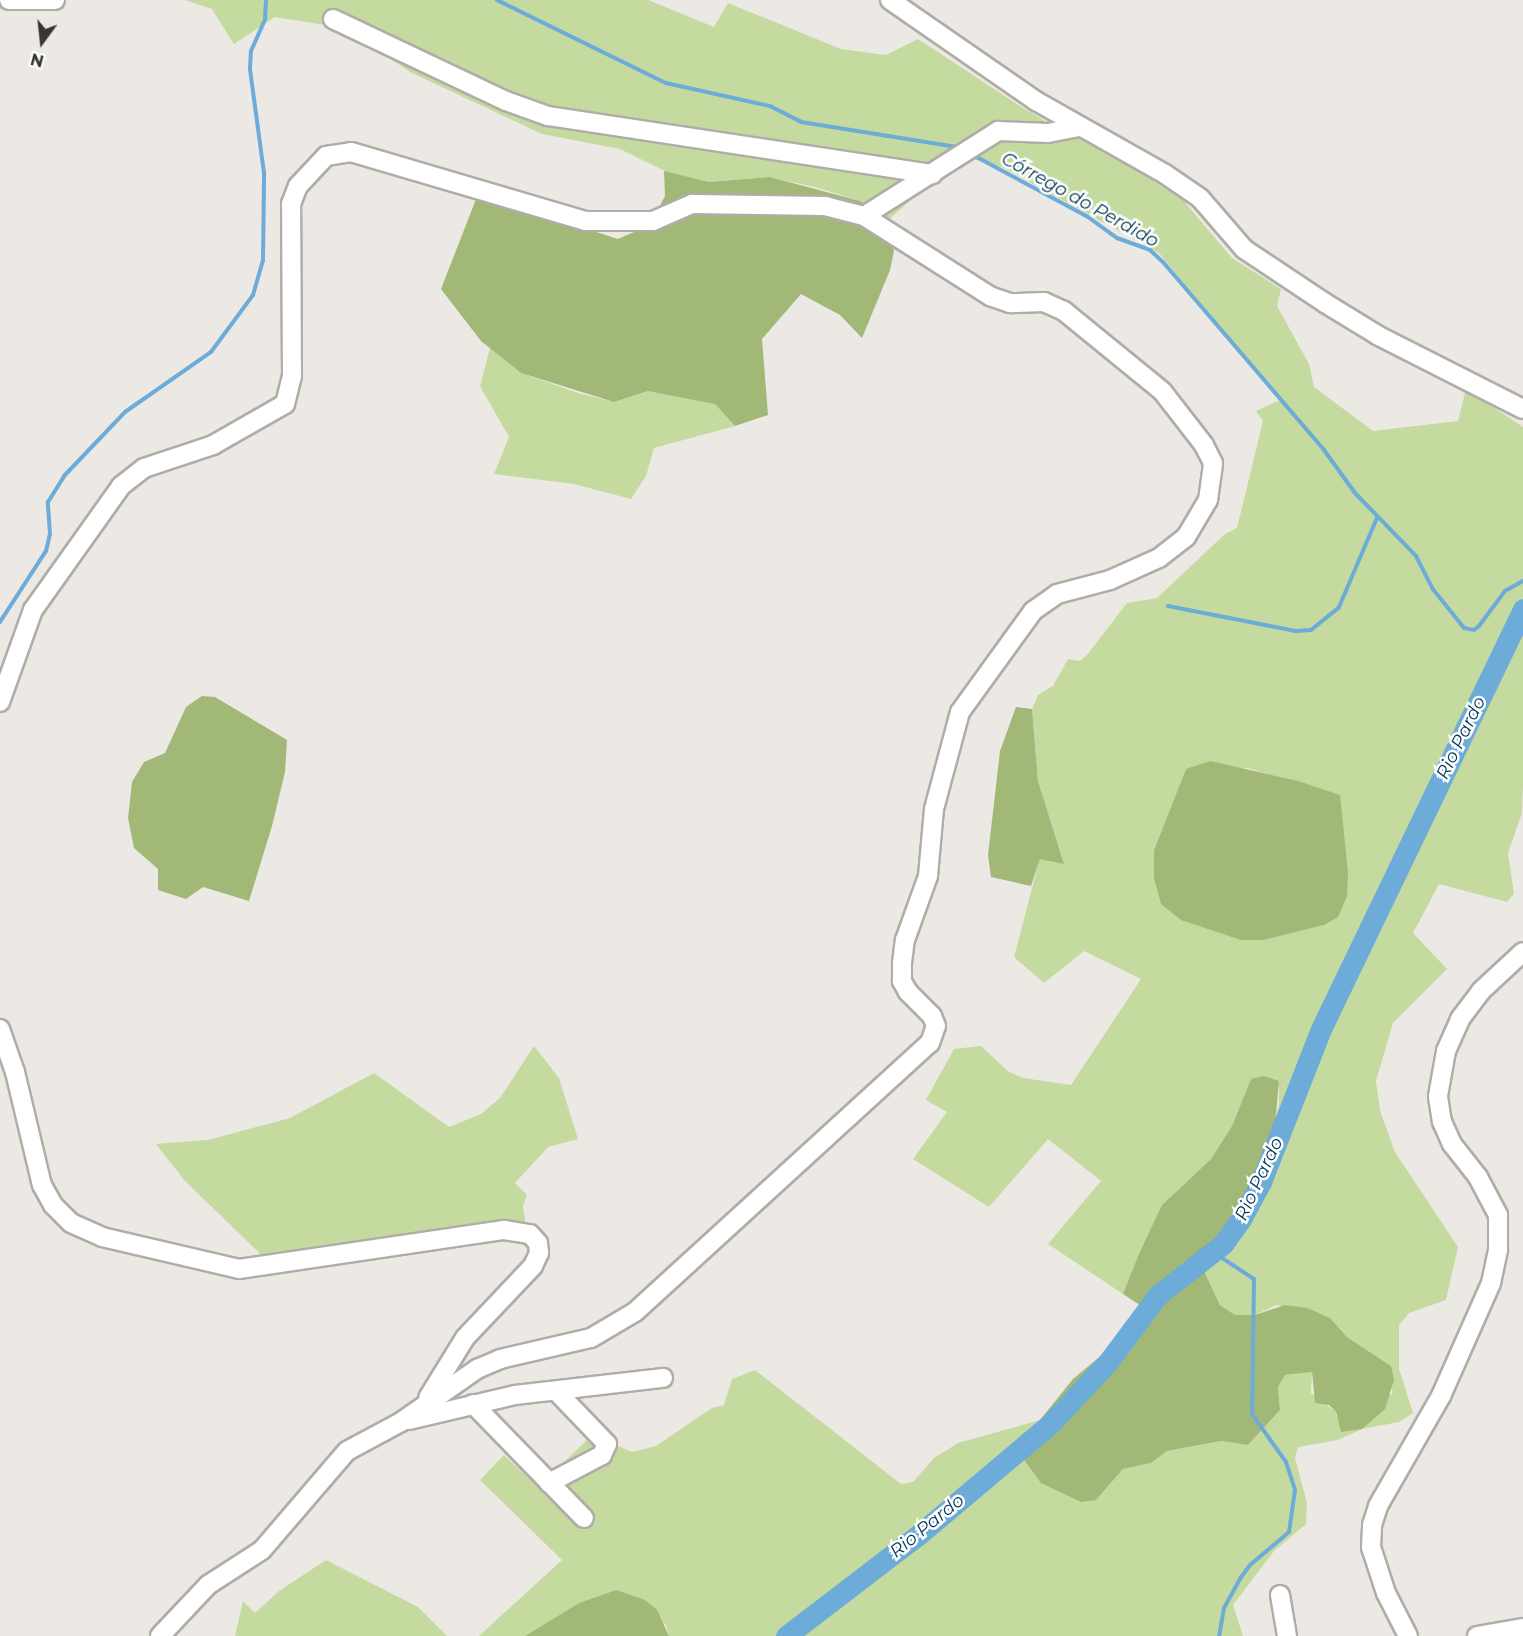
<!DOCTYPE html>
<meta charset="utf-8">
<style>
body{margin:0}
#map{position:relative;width:1523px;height:1636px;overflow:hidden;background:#ece9e4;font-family:Montserrat,sans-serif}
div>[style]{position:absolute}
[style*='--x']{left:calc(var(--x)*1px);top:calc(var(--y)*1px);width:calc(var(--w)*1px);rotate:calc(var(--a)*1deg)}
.green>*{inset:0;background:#c5da9f}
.forest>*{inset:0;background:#a1b877}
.stream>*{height:4px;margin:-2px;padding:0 2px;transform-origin:2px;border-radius:2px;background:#6dabd8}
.river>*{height:21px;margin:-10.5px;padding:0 10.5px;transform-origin:10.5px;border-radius:10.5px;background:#6dabd8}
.roads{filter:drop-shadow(2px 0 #b0ada8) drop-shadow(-2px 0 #b0ada8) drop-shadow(0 2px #b0ada8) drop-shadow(0 -2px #b0ada8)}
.minor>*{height:18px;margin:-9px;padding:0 9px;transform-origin:9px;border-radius:9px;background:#fff}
span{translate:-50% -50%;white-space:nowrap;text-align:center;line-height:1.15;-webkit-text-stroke:5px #fff;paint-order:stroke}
.water-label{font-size:18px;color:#033755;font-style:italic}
.north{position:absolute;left:12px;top:12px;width:60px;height:60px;-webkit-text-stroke:4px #fff;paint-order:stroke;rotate:195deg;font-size:16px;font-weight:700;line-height:24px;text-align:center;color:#373634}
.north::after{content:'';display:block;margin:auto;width:21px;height:27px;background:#373634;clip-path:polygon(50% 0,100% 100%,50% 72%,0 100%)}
</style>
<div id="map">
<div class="green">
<div style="clip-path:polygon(evenodd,185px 0,648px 0,714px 27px,728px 3px,841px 49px,886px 55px,918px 39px,1020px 106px,1062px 131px,1072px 130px,1182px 199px,1232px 258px,1281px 289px,1277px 306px,1309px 364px,1314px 387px,1373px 431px,1458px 421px,1466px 389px,1523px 427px,1523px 786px,1522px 813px,1508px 853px,1514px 894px,1507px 902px,1439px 884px,1413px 933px,1447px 969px,1393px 1023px,1376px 1081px,1380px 1111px,1395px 1152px,1458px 1247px,1446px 1300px,1409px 1313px,1399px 1325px,1399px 1369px,1413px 1413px,1399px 1422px,1362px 1429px,1338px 1440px,1298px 1447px,1295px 1458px,1307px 1503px,1306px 1524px,1274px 1551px,1233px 1605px,1243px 1636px,669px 1636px,666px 1625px,616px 1590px,579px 1603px,525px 1636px,479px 1636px,562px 1560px,480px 1480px,504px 1455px,538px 1487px,587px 1440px,603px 1457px,616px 1445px,632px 1452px,656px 1446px,712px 1408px,724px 1405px,732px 1379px,755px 1370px,901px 1484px,913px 1482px,934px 1458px,958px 1443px,1040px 1420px,1020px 1454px,1096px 1500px,1123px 1469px,1151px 1463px,1167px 1451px,1221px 1441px,1248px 1445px,1280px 1410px,1278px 1387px,1285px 1375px,1312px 1372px,1311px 1393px,1336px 1412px,1336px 1417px,1392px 1394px,1391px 1366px,1347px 1337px,1330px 1318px,1276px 1305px,1255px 1315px,1235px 1315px,1220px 1305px,1202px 1267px,1259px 1171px,1279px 1105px,1279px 1081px,1251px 1079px,1232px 1126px,1211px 1159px,1162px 1205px,1123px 1294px,1048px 1244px,1101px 1181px,1048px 1139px,989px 1207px,913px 1159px,947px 1112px,926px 1100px,954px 1049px,981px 1046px,1009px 1072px,1023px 1078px,1071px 1085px,1141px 979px,1084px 951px,1044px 983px,1014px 957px,1040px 858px,1064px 864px,1038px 781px,1032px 709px,1038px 695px,1053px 686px,1068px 659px,1080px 661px,1087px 655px,1127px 603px,1157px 598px,1225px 534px,1237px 528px,1263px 421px,1256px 411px,1280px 400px,1159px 253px,1002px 167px,961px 156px,888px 220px,860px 201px,815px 187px,770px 177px,709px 182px,669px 173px,620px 149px,542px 134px,412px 73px,343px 28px,275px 17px,234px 44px,212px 9px,185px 0,1247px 768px,1340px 795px,1324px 925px,1264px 940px,1154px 850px,1186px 769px,1247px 768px)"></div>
<div style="clip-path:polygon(490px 348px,521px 373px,578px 393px,614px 402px,648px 391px,674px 394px,715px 404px,735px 426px,654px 448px,646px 476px,631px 499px,574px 484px,494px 474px,509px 437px,480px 386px)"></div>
<div style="clip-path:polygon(534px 1046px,559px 1078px,578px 1139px,548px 1147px,515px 1183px,527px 1195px,523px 1206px,528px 1242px,494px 1236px,276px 1269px,185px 1181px,156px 1144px,208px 1140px,290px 1118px,374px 1073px,449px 1127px,481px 1114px,500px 1098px)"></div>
<div style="clip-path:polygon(326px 1560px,418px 1607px,447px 1636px,235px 1636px,243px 1601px,255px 1613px,279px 1591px)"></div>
</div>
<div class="forest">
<div style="clip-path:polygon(664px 171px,709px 182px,770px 177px,860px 201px,888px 220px,894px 251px,890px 270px,862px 338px,840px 315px,801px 294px,762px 339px,768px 415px,735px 426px,715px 404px,648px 391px,614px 402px,521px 373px,481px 341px,441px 289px,478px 194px,618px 239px,650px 225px,665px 196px)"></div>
<div style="clip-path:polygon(202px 696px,215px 697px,287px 740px,285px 772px,272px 826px,249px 901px,203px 887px,186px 899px,158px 890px,158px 869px,134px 848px,128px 818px,132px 782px,144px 762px,165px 753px,186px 707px)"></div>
<div style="clip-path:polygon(1016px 707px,1032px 709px,1038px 781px,1064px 864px,1040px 859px,1031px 886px,991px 877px,988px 855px,1000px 751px)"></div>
<div style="clip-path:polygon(1210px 761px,1298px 781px,1340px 795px,1348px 872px,1347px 896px,1338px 917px,1324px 925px,1264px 940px,1241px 940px,1181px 920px,1161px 904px,1154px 878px,1154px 850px,1186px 769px)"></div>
<div style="clip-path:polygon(1264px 1076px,1279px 1081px,1275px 1125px,1259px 1171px,1202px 1267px,1220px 1305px,1235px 1315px,1255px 1315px,1285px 1305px,1307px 1308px,1330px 1318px,1347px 1337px,1391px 1366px,1394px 1380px,1385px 1409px,1362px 1429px,1341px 1432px,1336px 1412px,1329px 1405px,1315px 1403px,1312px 1372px,1285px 1375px,1278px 1387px,1280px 1410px,1248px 1445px,1221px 1441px,1167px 1451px,1151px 1463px,1123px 1469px,1096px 1500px,1081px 1502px,1041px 1483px,1020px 1454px,1040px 1420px,1073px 1379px,1152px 1313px,1123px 1294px,1139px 1254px,1162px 1205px,1211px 1159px,1232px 1126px,1251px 1079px)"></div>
<div style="clip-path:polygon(616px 1590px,645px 1600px,657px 1610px,669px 1636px,525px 1636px,579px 1603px)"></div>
</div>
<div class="stream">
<div style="--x:497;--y:0;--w:188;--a:26.2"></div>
<div style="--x:666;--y:83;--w:107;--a:12.5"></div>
<div style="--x:770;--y:106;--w:35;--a:27"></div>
<div style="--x:801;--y:122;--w:164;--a:9.1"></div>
<div style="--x:971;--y:154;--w:133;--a:28.3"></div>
<div style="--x:1088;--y:217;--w:36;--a:36"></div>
<div style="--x:1117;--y:238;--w:35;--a:20"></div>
<div style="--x:1150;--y:250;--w:18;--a:43"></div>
<div style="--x:1163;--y:262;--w:248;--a:49.4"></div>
<div style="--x:1324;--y:450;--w:53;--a:54.2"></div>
<div style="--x:1355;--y:493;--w:88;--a:45.9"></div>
<div style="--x:1416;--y:556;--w:36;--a:63"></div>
<div style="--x:1432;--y:588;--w:51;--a:51.3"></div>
<div style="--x:1464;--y:628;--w:10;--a:11"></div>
<div style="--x:1474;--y:630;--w:6;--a:-39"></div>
<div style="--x:1479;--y:626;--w:44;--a:-53.4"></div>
<div style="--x:1505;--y:591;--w:21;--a:-29"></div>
<div style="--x:1168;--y:606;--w:130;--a:11.1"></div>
<div style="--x:1296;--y:631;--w:15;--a:-4"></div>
<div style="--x:1311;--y:630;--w:36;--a:-39"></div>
<div style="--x:1339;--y:607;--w:97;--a:-66.9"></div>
<div style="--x:0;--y:622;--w:85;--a:-57.1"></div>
<div style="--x:46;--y:551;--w:17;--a:-77"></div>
<div style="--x:50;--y:534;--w:32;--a:-94"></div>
<div style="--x:48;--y:502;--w:31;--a:-58"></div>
<div style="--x:64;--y:476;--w:88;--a:-46.4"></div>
<div style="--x:125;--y:412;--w:105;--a:-34.9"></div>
<div style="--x:211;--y:352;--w:71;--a:-53.6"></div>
<div style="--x:253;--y:295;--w:35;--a:-74"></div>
<div style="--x:263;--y:261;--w:88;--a:-89.3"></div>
<div style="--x:264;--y:173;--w:105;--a:-97.7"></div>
<div style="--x:250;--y:69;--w:18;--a:-87"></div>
<div style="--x:251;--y:51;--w:35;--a:-66"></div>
<div style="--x:265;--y:19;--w:19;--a:-87"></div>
<div style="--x:1213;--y:1252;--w:49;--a:33.4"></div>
<div style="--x:1254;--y:1279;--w:135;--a:90.8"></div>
<div style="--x:1252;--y:1414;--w:59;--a:54.7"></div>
<div style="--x:1286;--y:1462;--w:29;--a:72"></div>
<div style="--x:1295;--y:1490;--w:42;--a:98.1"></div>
<div style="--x:1289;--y:1532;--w:51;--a:139.8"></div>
<div style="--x:1250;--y:1565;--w:17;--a:126"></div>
<div style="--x:1240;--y:1579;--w:33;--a:119"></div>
<div style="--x:1224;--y:1608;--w:28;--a:100"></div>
</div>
<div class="river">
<div style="--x:786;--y:1636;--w:165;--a:-37.4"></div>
<div style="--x:917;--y:1536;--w:175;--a:-40.1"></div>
<div style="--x:1051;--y:1423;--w:83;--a:-46.9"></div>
<div style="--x:1108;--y:1362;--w:84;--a:-53.3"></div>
<div style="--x:1158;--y:1295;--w:83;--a:-38.1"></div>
<div style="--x:1223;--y:1244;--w:31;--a:-54"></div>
<div style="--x:1241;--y:1219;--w:42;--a:-61.6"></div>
<div style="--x:1261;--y:1182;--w:164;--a:-68.6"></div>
<div style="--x:1321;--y:1029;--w:466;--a:-64.3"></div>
</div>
<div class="roads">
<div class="minor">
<div style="--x:9;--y:0;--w:46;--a:0"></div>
<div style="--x:890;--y:0;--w:178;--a:34.7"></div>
<div style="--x:1036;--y:101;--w:148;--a:29.5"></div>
<div style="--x:1165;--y:174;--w:42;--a:34.4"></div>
<div style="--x:1200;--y:198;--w:67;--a:49.2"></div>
<div style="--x:1244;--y:249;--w:97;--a:33.7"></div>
<div style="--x:1325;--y:303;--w:63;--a:31.4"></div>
<div style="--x:1379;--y:336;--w:161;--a:26.9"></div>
<div style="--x:333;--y:19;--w:191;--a:25.4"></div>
<div style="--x:506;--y:101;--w:45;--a:19.7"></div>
<div style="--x:548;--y:116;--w:389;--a:8.6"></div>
<div style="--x:0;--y:702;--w:98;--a:-70.3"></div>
<div style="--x:33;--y:610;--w:152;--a:-54.6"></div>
<div style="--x:121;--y:486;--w:29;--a:-38"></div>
<div style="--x:144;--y:468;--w:73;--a:-18.4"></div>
<div style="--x:213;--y:445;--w:83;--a:-29.7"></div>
<div style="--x:285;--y:404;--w:29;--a:-76"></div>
<div style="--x:292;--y:376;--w:172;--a:-90.3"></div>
<div style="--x:291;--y:204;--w:19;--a:-69"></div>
<div style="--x:298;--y:186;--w:41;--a:-47"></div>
<div style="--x:326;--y:156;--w:25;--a:-9"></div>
<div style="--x:351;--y:152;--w:244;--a:16.4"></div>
<div style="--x:585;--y:221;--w:68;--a:0"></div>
<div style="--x:653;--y:221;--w:43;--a:-23.6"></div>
<div style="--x:692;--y:204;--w:133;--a:0.9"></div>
<div style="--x:825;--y:206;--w:40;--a:14.4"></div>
<div style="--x:0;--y:1029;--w:46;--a:70.8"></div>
<div style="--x:15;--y:1072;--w:116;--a:76.6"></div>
<div style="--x:42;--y:1185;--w:23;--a:61"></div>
<div style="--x:53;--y:1205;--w:25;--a:45"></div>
<div style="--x:71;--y:1223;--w:34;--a:24"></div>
<div style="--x:102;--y:1237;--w:141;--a:13.1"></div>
<div style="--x:239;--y:1269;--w:268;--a:-8.4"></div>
<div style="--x:504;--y:1230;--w:26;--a:9"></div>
<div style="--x:530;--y:1234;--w:12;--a:48"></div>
<div style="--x:538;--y:1243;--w:10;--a:84"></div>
<div style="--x:539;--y:1253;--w:14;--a:115"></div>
<div style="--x:533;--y:1266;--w:99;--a:133.4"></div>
<div style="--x:465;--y:1338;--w:70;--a:121.7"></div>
<div style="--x:473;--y:1404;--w:159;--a:45.8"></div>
<div style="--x:409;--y:1420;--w:109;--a:-13.3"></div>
<div style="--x:515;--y:1395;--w:149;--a:-6.6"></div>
<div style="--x:549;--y:1483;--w:60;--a:-27.8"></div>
<div style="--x:602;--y:1455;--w:12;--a:-66"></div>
<div style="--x:607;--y:1444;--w:71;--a:-133.9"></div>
<div style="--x:1280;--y:1595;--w:42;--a:80.3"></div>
<div style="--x:160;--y:1636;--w:70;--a:-46.7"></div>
<div style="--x:208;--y:1585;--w:64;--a:-32.9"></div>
<div style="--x:262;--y:1550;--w:130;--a:-49.4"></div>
<div style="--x:347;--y:1451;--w:61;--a:-28.2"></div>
<div style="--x:401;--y:1422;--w:93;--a:-34.9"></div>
<div style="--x:477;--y:1369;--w:25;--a:-23"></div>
<div style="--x:500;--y:1359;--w:93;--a:-13"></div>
<div style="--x:591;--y:1338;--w:51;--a:-30.6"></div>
<div style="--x:635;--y:1312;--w:399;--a:-42.4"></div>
<div style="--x:930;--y:1043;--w:18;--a:-71"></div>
<div style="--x:936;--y:1026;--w:11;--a:-112"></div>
<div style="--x:932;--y:1016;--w:34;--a:-135"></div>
<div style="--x:908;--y:992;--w:13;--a:-119"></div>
<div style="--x:902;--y:981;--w:18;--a:-90"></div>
<div style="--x:902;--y:963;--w:23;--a:-83"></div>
<div style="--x:905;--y:940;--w:68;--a:-70.2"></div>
<div style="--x:928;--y:876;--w:67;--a:-84.9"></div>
<div style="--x:934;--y:809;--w:100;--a:-75"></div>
<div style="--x:960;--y:712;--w:125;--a:-54.1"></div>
<div style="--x:1033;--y:611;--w:29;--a:-35"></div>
<div style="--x:1057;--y:594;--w:55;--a:-14.8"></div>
<div style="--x:1110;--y:580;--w:54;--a:-24.2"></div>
<div style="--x:1159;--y:558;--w:34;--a:-38"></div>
<div style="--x:1186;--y:537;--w:43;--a:-59.3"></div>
<div style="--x:1208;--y:500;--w:37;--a:-82"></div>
<div style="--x:1213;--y:463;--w:20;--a:-117"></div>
<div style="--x:1204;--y:445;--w:68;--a:-127.9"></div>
<div style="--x:1162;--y:391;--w:127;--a:-140.8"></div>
<div style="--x:1064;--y:311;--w:22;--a:-156"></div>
<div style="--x:1044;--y:302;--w:34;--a:178"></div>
<div style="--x:1010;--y:303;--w:21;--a:-161"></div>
<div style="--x:990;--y:296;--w:149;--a:-147.6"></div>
<div style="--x:864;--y:216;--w:159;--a:-32.4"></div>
<div style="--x:998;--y:131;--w:50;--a:2.3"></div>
<div style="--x:1048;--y:133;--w:33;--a:-11"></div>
<div style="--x:1408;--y:1636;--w:48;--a:-117.1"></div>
<div style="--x:1386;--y:1593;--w:48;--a:-108.1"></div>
<div style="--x:1371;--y:1547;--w:22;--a:-87"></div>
<div style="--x:1372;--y:1525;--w:20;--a:-72"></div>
<div style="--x:1378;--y:1506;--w:127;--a:-60.2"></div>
<div style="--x:1441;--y:1396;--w:124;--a:-66.1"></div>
<div style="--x:1491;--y:1283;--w:35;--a:-78"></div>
<div style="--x:1498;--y:1249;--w:34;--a:-90"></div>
<div style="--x:1498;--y:1215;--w:43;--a:-117.8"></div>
<div style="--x:1478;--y:1177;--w:42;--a:-128.2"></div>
<div style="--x:1452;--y:1144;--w:24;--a:-114"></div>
<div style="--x:1442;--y:1122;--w:26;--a:-99"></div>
<div style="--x:1438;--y:1096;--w:46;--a:-79.9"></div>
<div style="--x:1446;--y:1051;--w:35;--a:-66"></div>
<div style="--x:1460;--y:1019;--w:35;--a:-53"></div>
<div style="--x:1481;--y:991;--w:57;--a:-42.9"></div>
<div style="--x:1477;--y:1636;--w:47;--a:-9.9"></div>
</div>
</div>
<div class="water-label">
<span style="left:1080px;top:200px;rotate:29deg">Córrego do Perdido</span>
<span style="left:1461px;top:738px;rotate:-64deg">Rio Pardo</span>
<span style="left:1259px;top:1179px;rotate:-65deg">Rio Pardo</span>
<span style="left:927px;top:1526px;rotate:-39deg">Rio Pardo</span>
</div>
<div class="north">N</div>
</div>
